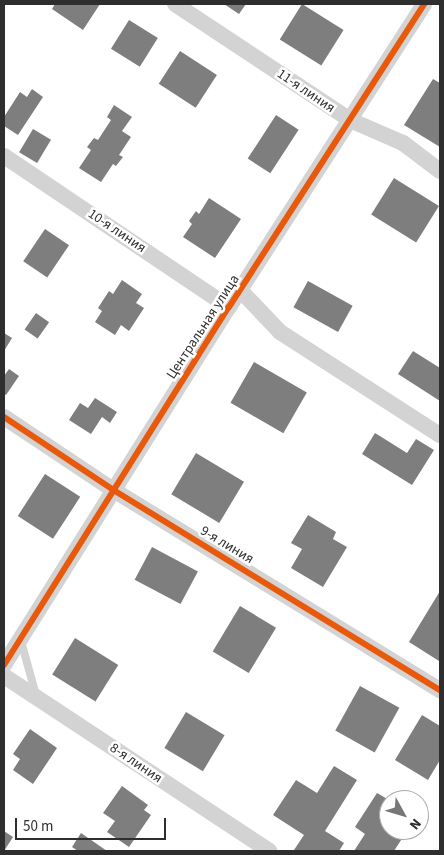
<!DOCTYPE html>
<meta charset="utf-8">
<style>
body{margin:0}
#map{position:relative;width:444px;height:855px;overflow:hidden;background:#fff;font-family:"Source Sans 3",sans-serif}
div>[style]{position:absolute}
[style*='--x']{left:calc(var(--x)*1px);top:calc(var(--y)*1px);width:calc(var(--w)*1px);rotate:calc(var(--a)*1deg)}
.building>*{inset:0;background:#7e7e7e;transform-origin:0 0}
.lane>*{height:8px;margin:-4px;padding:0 4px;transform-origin:4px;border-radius:4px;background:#d3d3d3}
.street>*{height:16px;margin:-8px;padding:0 8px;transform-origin:8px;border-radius:8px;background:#d3d3d3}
.cycleway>*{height:6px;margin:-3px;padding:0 3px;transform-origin:3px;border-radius:3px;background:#e8590c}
span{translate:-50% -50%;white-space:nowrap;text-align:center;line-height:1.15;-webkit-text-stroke:5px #fff;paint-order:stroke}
.street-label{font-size:14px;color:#2e2e2e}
.frame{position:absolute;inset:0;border:5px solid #2e2e2e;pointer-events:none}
.north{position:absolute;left:379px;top:790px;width:50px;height:50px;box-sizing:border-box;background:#fff;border:1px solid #ababab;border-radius:50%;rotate:129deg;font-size:14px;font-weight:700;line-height:20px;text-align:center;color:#2e2e2e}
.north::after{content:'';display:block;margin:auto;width:18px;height:22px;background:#777;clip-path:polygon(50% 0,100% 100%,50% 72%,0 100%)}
.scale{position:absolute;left:15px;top:818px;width:151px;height:22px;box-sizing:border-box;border:2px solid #2e2e2e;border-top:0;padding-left:6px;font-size:15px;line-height:18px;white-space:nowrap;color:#2e2e2e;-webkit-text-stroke:4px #fff;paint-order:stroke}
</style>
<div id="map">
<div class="building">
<div style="clip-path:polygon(55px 4px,100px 4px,83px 30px,52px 9px)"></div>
<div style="clip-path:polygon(224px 4px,246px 4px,239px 14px)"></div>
<div style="left:302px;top:4px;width:49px;height:42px;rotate:32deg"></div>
<div style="left:129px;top:20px;width:34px;height:34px;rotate:32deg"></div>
<div style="left:180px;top:51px;width:44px;height:39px;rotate:33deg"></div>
<div style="clip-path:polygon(433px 79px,440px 83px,440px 147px,404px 125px)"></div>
<div style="clip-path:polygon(32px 89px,43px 97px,18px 135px,4px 126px,4px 117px,20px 92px,27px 97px)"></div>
<div style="clip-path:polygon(114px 105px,132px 117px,122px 131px,131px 137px,119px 155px,123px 157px,116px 166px,113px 164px,101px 182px,79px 168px,91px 150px,87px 147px,94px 138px,98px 140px,111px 120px,107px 117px)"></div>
<div style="left:276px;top:115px;width:27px;height:52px;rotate:33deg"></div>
<div style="left:33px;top:129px;width:21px;height:27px;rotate:31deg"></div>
<div style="left:394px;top:178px;width:53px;height:43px;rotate:32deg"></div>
<div style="clip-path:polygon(209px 198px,241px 219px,215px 258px,183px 237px,192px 224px,189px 221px,196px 211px,199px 214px)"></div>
<div style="left:45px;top:229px;width:29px;height:39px;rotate:34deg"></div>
<div style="clip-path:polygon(122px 280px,142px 294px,136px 303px,144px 308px,129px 331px,121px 325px,115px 335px,95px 322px,102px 311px,98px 308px,109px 291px,113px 294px)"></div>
<div style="left:308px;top:281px;width:51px;height:30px;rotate:29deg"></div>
<div style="left:36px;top:313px;width:16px;height:20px;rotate:35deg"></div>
<div style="clip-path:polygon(4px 333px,12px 338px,4px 351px)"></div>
<div style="clip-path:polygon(413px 351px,440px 368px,440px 401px,398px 374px)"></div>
<div style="left:254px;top:362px;width:61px;height:47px;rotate:30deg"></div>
<div style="clip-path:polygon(9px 369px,19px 376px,6px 395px,4px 394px,4px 376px)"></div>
<div style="clip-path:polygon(95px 398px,117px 412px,110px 423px,102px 417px,91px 434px,69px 420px,80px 403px,88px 408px)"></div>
<div style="clip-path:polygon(375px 433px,407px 453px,416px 439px,434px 450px,412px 485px,362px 454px)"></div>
<div style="left:196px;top:453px;width:56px;height:48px;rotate:31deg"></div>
<div style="left:45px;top:474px;width:42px;height:50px;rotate:33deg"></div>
<div style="clip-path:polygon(308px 515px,336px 532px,333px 539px,347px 547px,323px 587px,291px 568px,302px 549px,291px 543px)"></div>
<div style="left:152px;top:547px;width:52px;height:37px;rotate:28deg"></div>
<div style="clip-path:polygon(440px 591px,440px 659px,439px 661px,409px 642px)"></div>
<div style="left:240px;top:606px;width:42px;height:53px;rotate:31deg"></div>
<div style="left:75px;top:638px;width:51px;height:43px;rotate:32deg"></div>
<div style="left:360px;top:686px;width:45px;height:51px;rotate:29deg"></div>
<div style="left:186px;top:712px;width:45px;height:42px;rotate:31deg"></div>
<div style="clip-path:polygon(422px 715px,440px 726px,440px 760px,428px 780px,395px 760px)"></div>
<div style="clip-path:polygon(30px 729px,57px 748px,33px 784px,13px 770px,20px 759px,13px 754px)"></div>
<div style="clip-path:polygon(334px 766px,357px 780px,325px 831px,344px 843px,339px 851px,296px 851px,294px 850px,304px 835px,273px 815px,296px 780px,317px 793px)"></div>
<div style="clip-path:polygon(122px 786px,148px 805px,144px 810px,151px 815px,129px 847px,107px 832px,115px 821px,103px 813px)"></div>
<div style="clip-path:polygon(377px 793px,389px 800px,389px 830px,396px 830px,403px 837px,394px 851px,354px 851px,365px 834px,355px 827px)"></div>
<div style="clip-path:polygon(4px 831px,13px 837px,4px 851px)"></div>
<div style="clip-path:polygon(81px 833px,107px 851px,78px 851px,72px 847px)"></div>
</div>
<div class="lane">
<div style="--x:21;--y:641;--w:56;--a:74.5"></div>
</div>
<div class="street">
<div style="--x:175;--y:4;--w:210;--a:33.5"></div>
<div style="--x:350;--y:120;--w:58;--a:23.5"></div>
<div style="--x:403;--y:143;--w:46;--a:37.1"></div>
<div style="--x:4;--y:156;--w:271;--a:33.9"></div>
<div style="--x:241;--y:291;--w:57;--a:46.4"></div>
<div style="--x:280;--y:332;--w:190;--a:32.8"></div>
<div style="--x:4;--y:417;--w:133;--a:33.7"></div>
<div style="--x:115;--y:491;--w:381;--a:31.5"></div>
<div style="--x:4;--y:665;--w:423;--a:-57.9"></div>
<div style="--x:229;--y:307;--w:360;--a:-57.2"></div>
<div style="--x:4;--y:676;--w:318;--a:33.4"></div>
</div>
<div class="cycleway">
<div style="--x:4;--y:417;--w:133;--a:33.7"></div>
<div style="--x:115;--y:491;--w:381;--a:31.5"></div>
<div style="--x:4;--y:665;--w:423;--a:-57.9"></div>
<div style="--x:229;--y:307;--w:360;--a:-57.2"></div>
</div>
<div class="street-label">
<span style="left:306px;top:91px;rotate:34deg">11-я линия</span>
<span style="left:117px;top:231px;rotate:34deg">10-я линия</span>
<span style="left:203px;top:327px;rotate:-57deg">Центральная улица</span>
<span style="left:227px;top:545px;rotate:31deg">9-я линия</span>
<span style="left:136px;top:763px;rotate:34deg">8-я линия</span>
</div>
<div class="frame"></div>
<div class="north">N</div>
<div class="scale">50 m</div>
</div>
